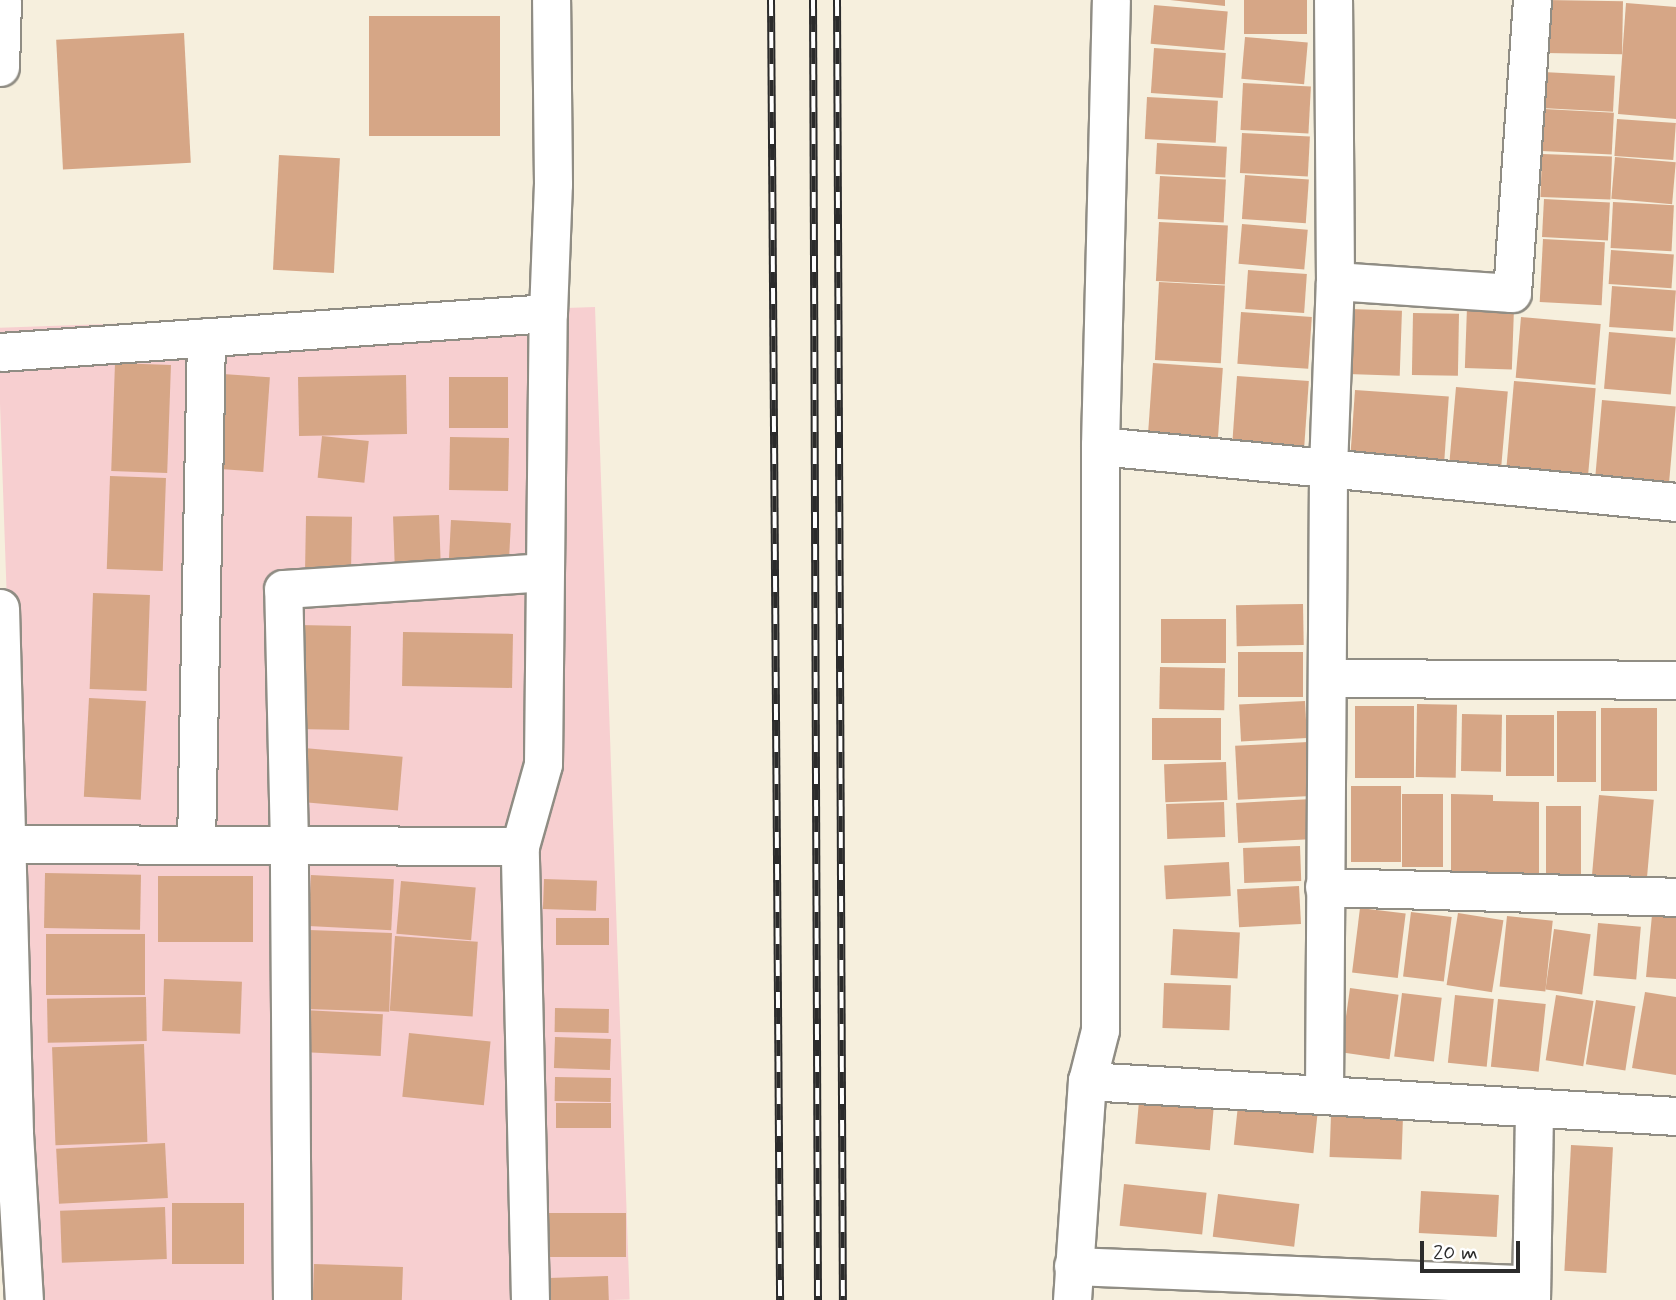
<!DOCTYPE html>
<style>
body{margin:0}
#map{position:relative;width:1676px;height:1300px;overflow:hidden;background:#f6efdd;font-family:Mynerve,sans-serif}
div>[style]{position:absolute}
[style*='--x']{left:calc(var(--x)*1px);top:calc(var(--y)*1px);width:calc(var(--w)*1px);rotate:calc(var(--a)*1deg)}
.built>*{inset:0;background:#f7cfd0;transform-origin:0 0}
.building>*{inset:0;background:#d6a686;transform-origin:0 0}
.roads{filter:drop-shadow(2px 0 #908d84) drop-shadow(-2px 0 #908d84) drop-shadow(0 2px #908d84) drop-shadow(0 -2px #908d84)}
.minor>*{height:37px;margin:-18.5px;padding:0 18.5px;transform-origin:18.5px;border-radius:18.5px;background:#fff}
.rail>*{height:8px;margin-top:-4px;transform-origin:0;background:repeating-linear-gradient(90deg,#fff 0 16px,#2b2b2b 0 32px);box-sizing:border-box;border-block:2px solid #2b2b2b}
span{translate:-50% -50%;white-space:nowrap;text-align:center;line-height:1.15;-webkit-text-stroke:5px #fff;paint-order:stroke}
.scale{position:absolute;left:1420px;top:1241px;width:100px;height:32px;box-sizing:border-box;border:4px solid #2b2b2b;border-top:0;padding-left:9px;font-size:21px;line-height:24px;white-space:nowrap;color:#2b2b2b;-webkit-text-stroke:5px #fff;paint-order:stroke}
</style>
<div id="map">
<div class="built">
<div style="left:595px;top:307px;width:993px;height:598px;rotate:88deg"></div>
</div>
<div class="building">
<div style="clip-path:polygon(1170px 0,1225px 0,1225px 6px)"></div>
<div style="left:1244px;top:0;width:63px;height:34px"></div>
<div style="left:1546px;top:0;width:77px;height:53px;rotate:1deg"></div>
<div style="clip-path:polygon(1626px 3px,1676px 7px,1676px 119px,1618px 114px)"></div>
<div style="left:1154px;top:5px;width:74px;height:39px;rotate:5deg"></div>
<div style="left:369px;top:16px;width:131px;height:120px"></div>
<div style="left:184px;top:33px;width:130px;height:128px;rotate:87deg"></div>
<div style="left:1245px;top:37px;width:63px;height:42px;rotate:5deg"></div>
<div style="left:1154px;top:48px;width:72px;height:45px;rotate:4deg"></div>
<div style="left:1543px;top:72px;width:72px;height:36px;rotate:3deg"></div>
<div style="left:1243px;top:83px;width:68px;height:47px;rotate:3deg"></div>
<div style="left:1147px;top:97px;width:71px;height:42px;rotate:3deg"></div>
<div style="left:1544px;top:109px;width:70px;height:42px;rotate:3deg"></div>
<div style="left:1617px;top:119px;width:59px;height:37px;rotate:4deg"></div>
<div style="left:1242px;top:133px;width:68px;height:40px;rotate:3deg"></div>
<div style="left:1157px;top:143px;width:70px;height:31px;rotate:3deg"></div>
<div style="left:1542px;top:154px;width:70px;height:43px;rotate:2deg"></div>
<div style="left:279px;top:155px;width:61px;height:115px;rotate:3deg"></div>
<div style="left:1615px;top:157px;width:61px;height:42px;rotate:5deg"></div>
<div style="left:1245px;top:175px;width:64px;height:44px;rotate:4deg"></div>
<div style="left:1160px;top:176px;width:66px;height:43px;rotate:3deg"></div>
<div style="left:1544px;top:199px;width:66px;height:38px;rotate:3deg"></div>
<div style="left:1613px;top:202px;width:61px;height:46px;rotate:3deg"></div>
<div style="left:1159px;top:222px;width:69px;height:59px;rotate:3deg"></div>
<div style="left:1242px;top:224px;width:66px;height:40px;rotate:5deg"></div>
<div style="left:1543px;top:239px;width:62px;height:63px;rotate:3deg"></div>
<div style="left:1611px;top:250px;width:63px;height:34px;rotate:4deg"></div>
<div style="left:1248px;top:270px;width:59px;height:39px;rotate:4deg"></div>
<div style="left:1159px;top:282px;width:66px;height:78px;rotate:3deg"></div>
<div style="left:1612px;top:286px;width:64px;height:41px;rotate:4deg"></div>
<div style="left:1467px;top:307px;width:47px;height:61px;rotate:2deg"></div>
<div style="left:1350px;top:309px;width:52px;height:65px;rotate:2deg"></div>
<div style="left:1241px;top:312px;width:71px;height:52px;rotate:4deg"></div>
<div style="left:1413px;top:313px;width:46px;height:62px;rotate:1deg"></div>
<div style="left:1521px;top:317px;width:80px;height:61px;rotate:5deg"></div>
<div style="left:1609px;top:332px;width:67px;height:57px;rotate:5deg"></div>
<div style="left:115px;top:363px;width:56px;height:108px;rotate:2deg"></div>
<div style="left:1153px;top:363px;width:70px;height:71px;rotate:4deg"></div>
<div style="left:223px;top:374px;width:47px;height:95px;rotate:4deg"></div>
<div style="left:406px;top:375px;width:59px;height:108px;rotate:89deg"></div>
<div style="left:1237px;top:376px;width:72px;height:72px;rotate:4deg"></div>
<div style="left:449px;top:377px;width:59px;height:51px"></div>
<div style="left:1514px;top:381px;width:82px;height:90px;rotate:5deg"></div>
<div style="left:1456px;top:387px;width:52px;height:77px;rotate:5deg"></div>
<div style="left:1355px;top:390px;width:94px;height:68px;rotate:4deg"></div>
<div style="left:1602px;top:400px;width:74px;height:79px;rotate:5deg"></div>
<div style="left:322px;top:436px;width:47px;height:42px;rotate:6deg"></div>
<div style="left:450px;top:437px;width:59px;height:53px;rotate:1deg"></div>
<div style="left:110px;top:476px;width:56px;height:93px;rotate:2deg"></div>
<div style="left:439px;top:515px;width:54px;height:46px;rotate:88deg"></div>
<div style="left:306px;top:516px;width:46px;height:52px;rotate:1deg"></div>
<div style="left:451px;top:520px;width:60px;height:45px;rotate:3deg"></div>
<div style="left:93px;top:593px;width:57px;height:96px;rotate:2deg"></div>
<div style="left:1303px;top:604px;width:41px;height:67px;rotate:89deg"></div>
<div style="left:1161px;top:619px;width:65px;height:44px"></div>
<div style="left:298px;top:625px;width:53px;height:104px;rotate:1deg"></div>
<div style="left:403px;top:632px;width:110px;height:54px;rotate:1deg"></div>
<div style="left:1238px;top:652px;width:65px;height:45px"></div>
<div style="left:1160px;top:667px;width:65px;height:42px;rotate:1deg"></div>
<div style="left:89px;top:698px;width:57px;height:99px;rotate:3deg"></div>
<div style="left:1305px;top:701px;width:37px;height:66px;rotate:87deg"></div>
<div style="left:1417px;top:704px;width:40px;height:73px;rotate:1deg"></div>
<div style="left:1355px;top:706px;width:59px;height:72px"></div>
<div style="left:1601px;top:708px;width:56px;height:83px"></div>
<div style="left:1557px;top:711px;width:39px;height:71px"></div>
<div style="left:1462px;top:714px;width:40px;height:57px;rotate:1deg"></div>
<div style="left:1506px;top:715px;width:48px;height:61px"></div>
<div style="left:1152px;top:718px;width:69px;height:42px"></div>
<div style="left:1308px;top:742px;width:54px;height:73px;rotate:87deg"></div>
<div style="left:304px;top:748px;width:99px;height:54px;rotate:5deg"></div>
<div style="left:1226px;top:762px;width:38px;height:62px;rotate:88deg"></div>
<div style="left:1351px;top:786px;width:50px;height:76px"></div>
<div style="left:1402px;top:794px;width:41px;height:73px"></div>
<div style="clip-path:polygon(1451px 794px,1493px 795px,1493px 801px,1539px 802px,1539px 880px,1493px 879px,1493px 873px,1451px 873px)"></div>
<div style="left:1599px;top:795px;width:55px;height:83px;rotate:5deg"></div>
<div style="left:1312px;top:799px;width:40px;height:76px;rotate:87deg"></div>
<div style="left:1224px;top:802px;width:35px;height:58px;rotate:88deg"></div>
<div style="left:1546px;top:806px;width:35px;height:70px"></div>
<div style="left:1300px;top:846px;width:35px;height:57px;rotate:88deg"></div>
<div style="left:1229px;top:862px;width:34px;height:65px;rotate:87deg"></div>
<div style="left:45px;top:873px;width:96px;height:55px;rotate:1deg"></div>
<div style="left:311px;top:875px;width:83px;height:51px;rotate:3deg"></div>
<div style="left:158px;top:876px;width:95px;height:66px"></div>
<div style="left:544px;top:879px;width:53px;height:30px;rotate:2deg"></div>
<div style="left:401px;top:881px;width:75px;height:53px;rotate:5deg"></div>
<div style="left:1299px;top:886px;width:38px;height:62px;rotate:87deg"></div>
<div style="left:1360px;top:908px;width:46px;height:65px;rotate:7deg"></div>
<div style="left:1411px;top:912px;width:41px;height:65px;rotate:7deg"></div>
<div style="left:1458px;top:913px;width:46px;height:73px;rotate:9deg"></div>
<div style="clip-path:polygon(1652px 915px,1676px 917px,1676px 979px,1646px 977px)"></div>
<div style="left:1507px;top:916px;width:46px;height:71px;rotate:6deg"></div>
<div style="left:609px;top:918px;width:27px;height:53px;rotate:90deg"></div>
<div style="left:1598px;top:923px;width:43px;height:53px;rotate:5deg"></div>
<div style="left:1173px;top:929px;width:67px;height:46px;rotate:3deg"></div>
<div style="left:1554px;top:929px;width:37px;height:61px;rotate:8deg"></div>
<div style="left:309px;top:930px;width:83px;height:79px;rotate:2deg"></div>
<div style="left:46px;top:934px;width:99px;height:61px"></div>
<div style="left:395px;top:936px;width:83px;height:75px;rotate:4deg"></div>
<div style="left:164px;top:979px;width:78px;height:52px;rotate:2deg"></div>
<div style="left:1164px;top:983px;width:67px;height:45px;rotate:2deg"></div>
<div style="left:1350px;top:988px;width:49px;height:65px;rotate:8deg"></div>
<div style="clip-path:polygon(1645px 992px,1676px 997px,1676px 1075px,1632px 1068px)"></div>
<div style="left:1402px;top:993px;width:40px;height:64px;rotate:7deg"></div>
<div style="left:1455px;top:995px;width:39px;height:68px;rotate:6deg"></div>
<div style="left:1556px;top:995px;width:38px;height:66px;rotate:9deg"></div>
<div style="left:146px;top:997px;width:44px;height:99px;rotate:89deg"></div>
<div style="left:1498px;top:999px;width:48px;height:68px;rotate:6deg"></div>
<div style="left:1596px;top:1000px;width:40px;height:65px;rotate:9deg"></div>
<div style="left:555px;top:1008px;width:54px;height:24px;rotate:1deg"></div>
<div style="left:304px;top:1010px;width:79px;height:42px;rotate:3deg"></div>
<div style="left:409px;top:1033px;width:82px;height:64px;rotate:6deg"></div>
<div style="left:555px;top:1037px;width:56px;height:31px;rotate:2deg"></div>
<div style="left:144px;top:1044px;width:98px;height:92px;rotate:88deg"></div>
<div style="left:555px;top:1077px;width:56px;height:24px;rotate:1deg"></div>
<div style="left:1139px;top:1101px;width:75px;height:43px;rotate:5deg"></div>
<div style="left:556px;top:1103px;width:55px;height:25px"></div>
<div style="left:1238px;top:1105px;width:80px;height:40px;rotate:6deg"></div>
<div style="left:1331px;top:1115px;width:72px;height:42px;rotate:2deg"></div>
<div style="left:165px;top:1143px;width:55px;height:109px;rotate:87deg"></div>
<div style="left:1571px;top:1145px;width:42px;height:126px;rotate:3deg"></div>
<div style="left:1124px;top:1184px;width:83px;height:42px;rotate:6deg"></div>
<div style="left:1421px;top:1191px;width:78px;height:42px;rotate:3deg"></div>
<div style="left:1218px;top:1194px;width:82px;height:43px;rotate:7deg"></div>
<div style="left:172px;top:1203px;width:72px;height:61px"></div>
<div style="left:165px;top:1207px;width:52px;height:105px;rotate:88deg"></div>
<div style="left:549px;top:1213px;width:77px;height:44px"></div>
<div style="left:314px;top:1264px;width:89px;height:36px;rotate:2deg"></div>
<div style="left:608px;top:1276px;width:24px;height:59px;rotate:88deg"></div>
</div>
<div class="roads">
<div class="minor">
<div style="--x:0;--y:67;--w:67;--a:-88.3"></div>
<div style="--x:1335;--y:281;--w:177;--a:3.9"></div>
<div style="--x:1512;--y:293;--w:294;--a:-86.1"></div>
<div style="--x:0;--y:352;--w:549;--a:-4.07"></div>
<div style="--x:1100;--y:446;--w:579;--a:5.55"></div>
<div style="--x:0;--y:608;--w:525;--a:88.47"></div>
<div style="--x:14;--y:1133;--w:167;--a:86.6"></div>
<div style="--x:1328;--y:678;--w:348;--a:0.3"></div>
<div style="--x:6;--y:844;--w:514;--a:0.22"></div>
<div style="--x:196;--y:844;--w:507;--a:-88.87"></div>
<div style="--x:1324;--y:887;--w:352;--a:1.6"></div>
<div style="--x:1087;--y:1081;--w:590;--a:3.4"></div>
<div style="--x:1324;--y:1094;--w:626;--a:-89.63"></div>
<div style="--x:1328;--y:468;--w:187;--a:-87.9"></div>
<div style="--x:1335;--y:281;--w:281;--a:-90.4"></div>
<div style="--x:1073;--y:1266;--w:458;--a:2.3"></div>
<div style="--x:292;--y:1300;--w:456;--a:-90.4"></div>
<div style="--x:289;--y:844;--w:255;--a:-91.3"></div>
<div style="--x:283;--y:589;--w:261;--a:-3.7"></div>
<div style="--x:530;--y:1300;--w:454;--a:-91.3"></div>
<div style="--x:520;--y:846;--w:85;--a:-74.3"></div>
<div style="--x:543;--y:764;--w:451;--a:-89.4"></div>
<div style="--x:548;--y:313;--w:129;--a:-87.8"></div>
<div style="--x:553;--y:184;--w:184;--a:-90.6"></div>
<div style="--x:1072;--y:1300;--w:220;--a:-86.1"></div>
<div style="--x:1087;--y:1081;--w:53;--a:-75.7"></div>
<div style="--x:1100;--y:1030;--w:584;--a:-90"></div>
<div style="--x:1100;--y:446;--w:446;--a:-88.6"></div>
<div style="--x:1531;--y:1300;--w:191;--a:-89.1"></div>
</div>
</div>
<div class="rail">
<div style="--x:771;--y:0;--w:1300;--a:89.6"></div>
<div style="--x:813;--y:0;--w:1300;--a:89.78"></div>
<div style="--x:837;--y:0;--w:1300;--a:89.74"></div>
</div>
<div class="scale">20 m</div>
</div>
